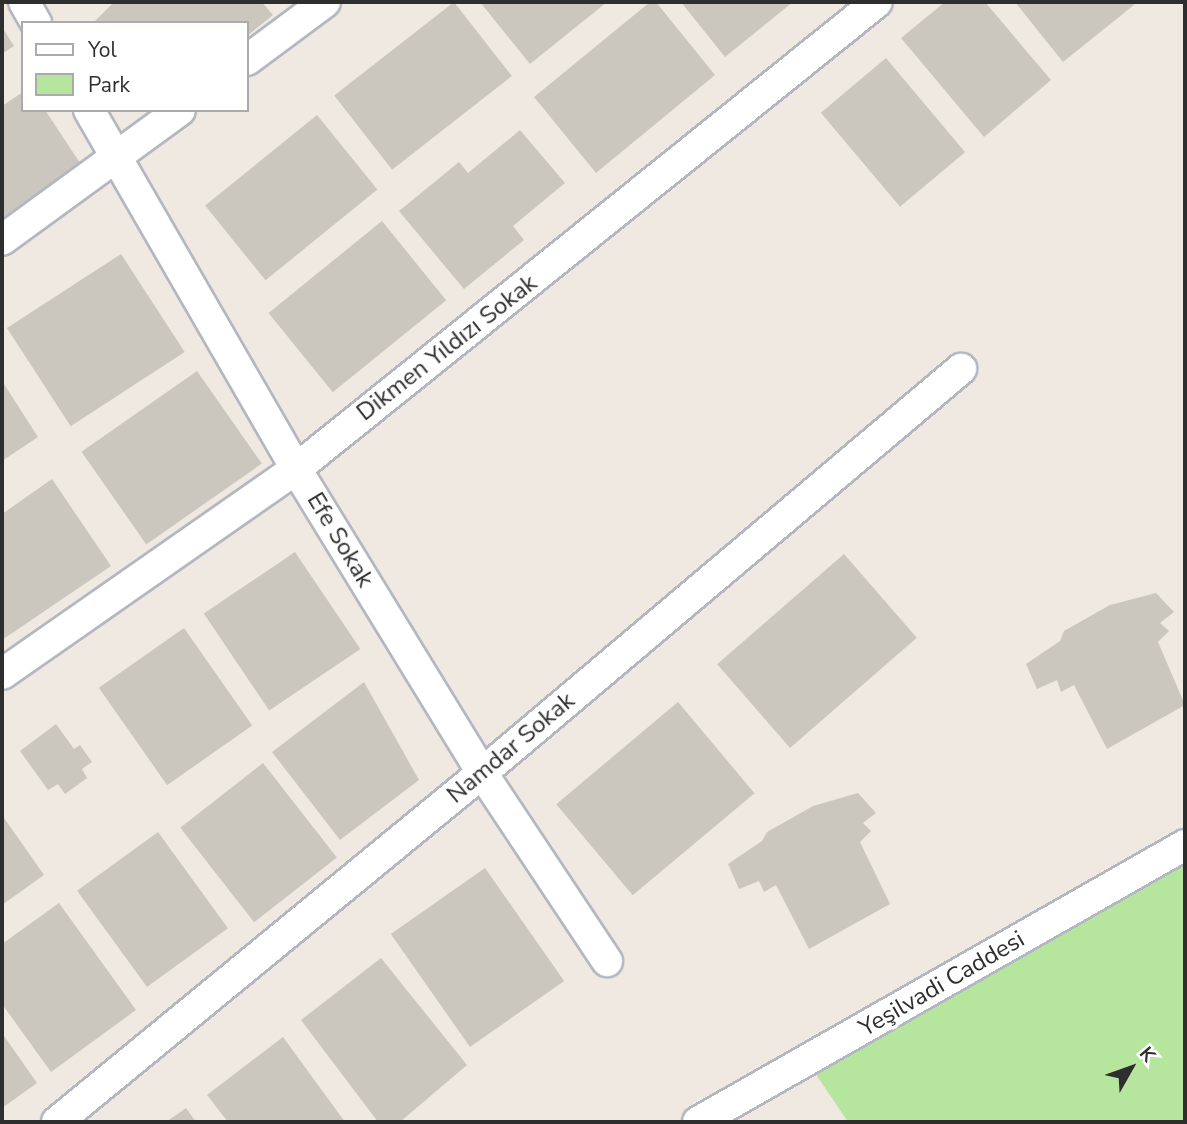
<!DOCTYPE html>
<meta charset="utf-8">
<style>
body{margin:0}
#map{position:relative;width:1187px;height:1124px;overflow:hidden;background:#efe9e1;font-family:"Nunito Sans",sans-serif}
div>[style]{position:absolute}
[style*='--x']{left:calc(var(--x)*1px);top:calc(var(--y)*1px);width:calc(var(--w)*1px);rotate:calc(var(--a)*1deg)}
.green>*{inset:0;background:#b6e59e}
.building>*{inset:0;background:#cbc7bf;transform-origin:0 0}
.roads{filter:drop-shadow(2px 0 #b4b7c1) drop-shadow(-2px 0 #b4b7c1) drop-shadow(0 2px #b4b7c1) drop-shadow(0 -2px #b4b7c1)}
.minor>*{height:30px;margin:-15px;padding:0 15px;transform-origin:15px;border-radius:15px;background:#fff}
span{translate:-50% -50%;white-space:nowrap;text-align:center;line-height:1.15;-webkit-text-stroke:7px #fff;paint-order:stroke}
.street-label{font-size:24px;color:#2e2e2e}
.frame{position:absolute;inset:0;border:4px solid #2e2e2e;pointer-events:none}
.legend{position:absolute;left:21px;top:21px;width:228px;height:91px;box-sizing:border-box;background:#fff;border:2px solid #ababab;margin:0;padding:9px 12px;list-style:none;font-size:21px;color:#2e2e2e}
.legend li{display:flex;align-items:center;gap:14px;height:35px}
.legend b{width:35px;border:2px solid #ababab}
.north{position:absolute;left:1096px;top:1033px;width:70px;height:70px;-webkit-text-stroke:5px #fff;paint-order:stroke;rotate:50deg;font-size:19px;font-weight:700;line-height:28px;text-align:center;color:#2e2e2e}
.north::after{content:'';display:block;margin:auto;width:24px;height:32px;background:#2e2e2e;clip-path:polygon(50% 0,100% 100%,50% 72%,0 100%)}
</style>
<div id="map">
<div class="green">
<div style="clip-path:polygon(1185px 845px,1185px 1122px,848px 1122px,807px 1061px)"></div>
</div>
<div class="building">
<div style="clip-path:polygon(114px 2px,262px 2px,273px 15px,247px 36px,247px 23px,93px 23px)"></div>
<div style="left:454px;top:2px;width:94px;height:152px;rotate:52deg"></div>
<div style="clip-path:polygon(480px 2px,607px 2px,530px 64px)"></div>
<div style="clip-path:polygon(650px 2px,656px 2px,715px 75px,596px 173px,534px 97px)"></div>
<div style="clip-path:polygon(681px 2px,793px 2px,725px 57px)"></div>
<div style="clip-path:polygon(945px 2px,985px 2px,1051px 80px,984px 137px,901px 38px)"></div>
<div style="clip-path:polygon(1015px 2px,1132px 2px,1134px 5px,1063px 62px)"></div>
<div style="clip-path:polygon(2px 27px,14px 46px,2px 54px)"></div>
<div style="left:886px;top:58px;width:123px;height:85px;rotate:50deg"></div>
<div style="clip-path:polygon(23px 92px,23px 110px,45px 110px,86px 172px,2px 228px,2px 106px)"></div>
<div style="left:317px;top:115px;width:96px;height:144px;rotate:51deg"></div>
<div style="clip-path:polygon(520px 130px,565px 183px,513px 226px,524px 240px,464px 289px,399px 211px,459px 162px,468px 173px)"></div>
<div style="left:382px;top:221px;width:102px;height:146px;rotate:51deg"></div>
<div style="left:121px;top:254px;width:117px;height:136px;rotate:57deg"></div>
<div style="left:197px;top:371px;width:113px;height:141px;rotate:55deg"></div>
<div style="clip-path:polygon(2px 381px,38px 437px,2px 461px)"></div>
<div style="clip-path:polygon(52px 479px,111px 566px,2px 640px,2px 514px)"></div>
<div style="left:295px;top:552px;width:117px;height:110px;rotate:56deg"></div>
<div style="left:844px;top:554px;width:111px;height:168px;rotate:49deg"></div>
<div style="clip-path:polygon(1156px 593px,1174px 612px,1160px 623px,1169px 631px,1158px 642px,1185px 705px,1107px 749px,1074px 685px,1061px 692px,1057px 680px,1037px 689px,1026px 664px,1060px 641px,1064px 631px,1110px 605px)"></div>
<div style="left:184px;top:628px;width:119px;height:104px;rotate:55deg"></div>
<div style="clip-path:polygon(364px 682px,419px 780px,340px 840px,272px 752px)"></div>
<div style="left:678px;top:702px;width:119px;height:159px;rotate:50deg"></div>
<div style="clip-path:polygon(56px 724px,74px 749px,80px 745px,92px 762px,82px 769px,87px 778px,65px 794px,58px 784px,48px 790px,20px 751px)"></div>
<div style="left:263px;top:763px;width:120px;height:105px;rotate:52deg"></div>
<div style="clip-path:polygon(858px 793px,876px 813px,863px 823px,871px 831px,860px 842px,890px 904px,809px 949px,776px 885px,764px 892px,759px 881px,739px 889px,728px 864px,762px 841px,767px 832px,813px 806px)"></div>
<div style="clip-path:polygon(2px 815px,44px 875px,2px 905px)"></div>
<div style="left:158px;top:832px;width:119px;height:100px;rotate:54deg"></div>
<div style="left:485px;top:868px;width:138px;height:115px;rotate:55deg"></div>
<div style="clip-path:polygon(59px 903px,136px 1010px,51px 1072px,2px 1004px,2px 944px)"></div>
<div style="clip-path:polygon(381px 958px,467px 1065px,400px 1122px,378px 1122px,301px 1020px)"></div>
<div style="clip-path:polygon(2px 1033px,37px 1083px,2px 1108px)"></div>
<div style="clip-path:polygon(283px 1037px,345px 1122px,228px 1122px,207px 1095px)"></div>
<div style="clip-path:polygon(186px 1108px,196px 1122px,166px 1122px)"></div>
</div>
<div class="roads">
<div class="minor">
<div style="--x:24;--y:2;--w:24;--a:60"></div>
<div style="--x:247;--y:60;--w:97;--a:-36.6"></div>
<div style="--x:89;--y:110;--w:414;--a:60"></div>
<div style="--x:296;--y:469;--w:356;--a:58.5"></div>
<div style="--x:482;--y:773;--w:226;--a:56.4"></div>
<div style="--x:2;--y:240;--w:220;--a:-36.1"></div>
<div style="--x:2;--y:674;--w:358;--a:-34.9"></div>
<div style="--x:296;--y:469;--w:745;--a:-38.79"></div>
<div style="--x:57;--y:1122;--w:550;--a:-39.39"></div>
<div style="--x:482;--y:773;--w:627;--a:-40.15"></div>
<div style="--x:698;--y:1122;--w:560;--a:-29.63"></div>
</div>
</div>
<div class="street-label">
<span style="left:447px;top:348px;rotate:-38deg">Dikmen Yıldızı Sokak</span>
<span style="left:340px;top:540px;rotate:59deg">Efe Sokak</span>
<span style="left:511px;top:748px;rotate:-40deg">Namdar Sokak</span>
<span style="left:942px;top:984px;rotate:-30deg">Yeşilvadi Caddesi</span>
</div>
<div class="frame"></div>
<ul class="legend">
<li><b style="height:9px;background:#fff"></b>Yol</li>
<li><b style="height:19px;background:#b6e59e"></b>Park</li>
</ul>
<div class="north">K</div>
</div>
